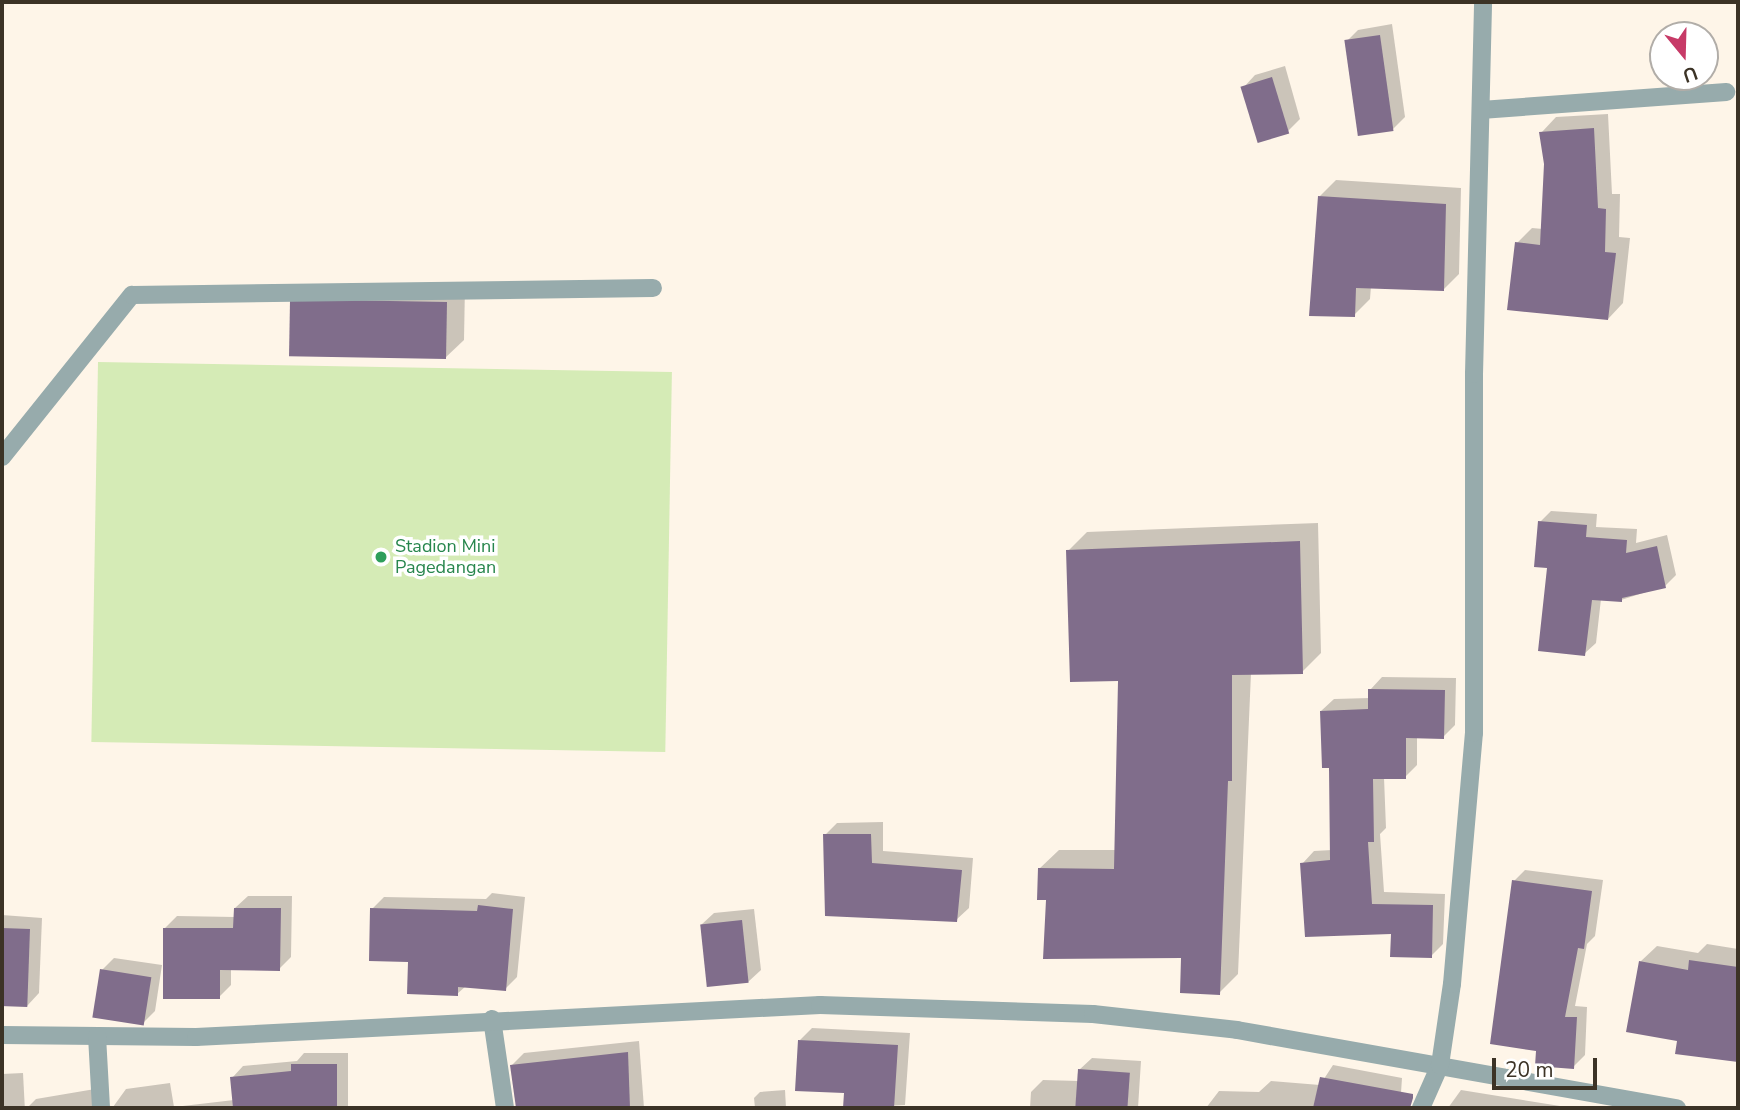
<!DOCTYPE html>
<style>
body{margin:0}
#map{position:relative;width:1740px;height:1110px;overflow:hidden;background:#fef5e8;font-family:"Nunito Sans",sans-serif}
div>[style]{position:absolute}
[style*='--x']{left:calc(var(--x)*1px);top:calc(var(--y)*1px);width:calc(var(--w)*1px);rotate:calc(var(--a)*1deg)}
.green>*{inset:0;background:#d5ebb6;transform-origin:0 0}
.shadow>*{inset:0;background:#0003;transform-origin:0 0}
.building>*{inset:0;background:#806d8b;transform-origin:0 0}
.minor>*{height:18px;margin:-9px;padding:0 9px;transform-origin:9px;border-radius:9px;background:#97abac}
.dots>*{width:19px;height:19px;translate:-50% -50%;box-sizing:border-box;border:4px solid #fff;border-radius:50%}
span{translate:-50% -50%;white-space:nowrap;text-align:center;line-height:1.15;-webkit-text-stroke:7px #fff;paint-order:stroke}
.leisure-label{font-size:18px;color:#27864d}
.left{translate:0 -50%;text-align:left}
.frame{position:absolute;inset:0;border:4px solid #3c3326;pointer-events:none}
.north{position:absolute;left:1649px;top:21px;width:70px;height:70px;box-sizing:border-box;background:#fff;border:2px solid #b1ada8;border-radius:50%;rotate:161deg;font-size:19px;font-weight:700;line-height:28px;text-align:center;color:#3c3326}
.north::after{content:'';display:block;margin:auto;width:24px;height:32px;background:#c73a67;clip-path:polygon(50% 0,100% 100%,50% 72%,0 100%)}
.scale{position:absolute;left:1492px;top:1058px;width:105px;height:32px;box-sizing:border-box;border:4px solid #3c3326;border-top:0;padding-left:9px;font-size:21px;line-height:24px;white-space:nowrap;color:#3c3326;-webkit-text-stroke:5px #fff;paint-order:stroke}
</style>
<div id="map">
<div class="green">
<div style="left:98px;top:362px;width:574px;height:380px;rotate:1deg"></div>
</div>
<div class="shadow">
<div style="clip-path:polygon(1392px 24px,1405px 117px,1393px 129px,1346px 42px,1358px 30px)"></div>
<div style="clip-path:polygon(1285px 66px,1300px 119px,1288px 131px,1243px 88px,1255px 75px)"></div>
<div style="clip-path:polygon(1608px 114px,1612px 194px,1620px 194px,1619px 237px,1630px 238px,1623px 303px,1608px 319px,1517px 243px,1532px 228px,1543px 229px,1546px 164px,1541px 133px,1556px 117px)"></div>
<div style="clip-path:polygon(1336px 180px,1461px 188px,1459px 274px,1443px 290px,1371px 286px,1370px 299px,1354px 315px,1320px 196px)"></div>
<div style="clip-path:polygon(465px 285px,464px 340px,445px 358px,292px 305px,310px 287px)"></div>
<div style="clip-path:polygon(1551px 511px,1597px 514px,1596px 527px,1637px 529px,1636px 543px,1667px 535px,1676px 575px,1665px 586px,1621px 600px,1601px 599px,1596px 643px,1584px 654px,1549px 566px,1540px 522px)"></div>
<div style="clip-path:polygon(1318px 523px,1321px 653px,1302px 672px,1251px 673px,1238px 974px,1219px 993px,1183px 957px,1048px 898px,1039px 869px,1059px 850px,1116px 850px,1119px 679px,1068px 551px,1087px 532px)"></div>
<div style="clip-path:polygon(1382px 677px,1456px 678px,1455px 725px,1443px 737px,1417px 737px,1417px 765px,1405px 777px,1384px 777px,1386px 828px,1380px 834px,1384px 892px,1445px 894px,1443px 944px,1431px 956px,1302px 864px,1314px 851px,1332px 850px,1331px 766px,1321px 711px,1334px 699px,1370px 698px,1370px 690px)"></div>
<div style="clip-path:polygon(883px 822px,883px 851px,973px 858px,969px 908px,956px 920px,825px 835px,837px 823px)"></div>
<div style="clip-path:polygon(1525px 870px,1603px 880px,1595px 936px,1587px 944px,1575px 1006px,1587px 1007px,1585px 1055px,1573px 1067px,1514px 881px)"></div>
<div style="clip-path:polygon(492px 893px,525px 897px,517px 977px,505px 989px,466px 986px,457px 994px,410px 961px,372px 909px,384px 897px,486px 899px)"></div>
<div style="clip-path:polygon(248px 896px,292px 896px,291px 957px,279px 969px,231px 968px,231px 985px,219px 997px,165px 928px,177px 916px,235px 917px,235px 908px)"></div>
<div style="clip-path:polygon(754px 909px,761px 970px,748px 982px,701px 925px,714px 913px)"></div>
<div style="clip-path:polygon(2px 915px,42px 918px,39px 993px,27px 1006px,2px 1004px)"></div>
<div style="clip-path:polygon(1707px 944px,1738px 949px,1737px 1060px,1679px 1040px,1640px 962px,1657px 946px,1698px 953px)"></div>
<div style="clip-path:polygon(114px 958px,162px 965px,155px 1011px,143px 1023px,102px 970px)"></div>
<div style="clip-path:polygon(812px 1028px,910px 1033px,905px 1105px,845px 1108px,846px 1092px,800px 1040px)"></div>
<div style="clip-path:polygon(639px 1041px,644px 1108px,518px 1108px,512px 1065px,524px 1053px)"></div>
<div style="clip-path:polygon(304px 1053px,348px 1053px,348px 1108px,27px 1108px,36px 1099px,95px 1089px,103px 1103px,113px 1107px,126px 1089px,170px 1083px,174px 1107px,234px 1100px,232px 1078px,243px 1066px,297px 1061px)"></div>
<div style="clip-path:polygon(1092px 1058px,1141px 1061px,1138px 1108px,1030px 1108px,1031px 1092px,1043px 1080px,1079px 1081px,1079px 1070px)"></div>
<div style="clip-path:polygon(1333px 1065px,1402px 1078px,1400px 1108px,1206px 1108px,1219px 1091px,1259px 1092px,1271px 1081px,1320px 1085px)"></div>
<div style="left:23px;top:1073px;width:35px;height:21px;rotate:87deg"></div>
<div style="clip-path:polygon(785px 1090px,786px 1108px,755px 1108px,754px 1098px,760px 1092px)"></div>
<div style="clip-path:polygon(1461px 1090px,1560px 1106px,1560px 1108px,1448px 1108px)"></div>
</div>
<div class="building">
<div style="left:1380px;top:35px;width:97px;height:36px;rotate:82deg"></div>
<div style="left:1272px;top:77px;width:59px;height:33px;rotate:73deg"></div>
<div style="clip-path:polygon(1594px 128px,1598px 208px,1606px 209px,1605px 252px,1616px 253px,1608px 320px,1507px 310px,1515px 242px,1540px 245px,1544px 164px,1539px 132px)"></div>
<div style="clip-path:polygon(1318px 196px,1446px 204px,1444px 291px,1356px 288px,1355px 317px,1309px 316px)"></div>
<div style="left:447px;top:302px;width:57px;height:157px;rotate:91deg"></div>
<div style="clip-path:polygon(1538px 521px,1587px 525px,1586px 537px,1627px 540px,1626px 553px,1657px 546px,1666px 588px,1622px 598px,1622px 602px,1592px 600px,1585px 656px,1538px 651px,1547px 568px,1534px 567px)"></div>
<div style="clip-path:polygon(1300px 541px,1303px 674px,1232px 675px,1232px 781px,1228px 781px,1220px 995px,1180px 993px,1181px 958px,1043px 959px,1046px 900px,1037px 900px,1038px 868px,1114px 869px,1118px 681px,1070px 682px,1066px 550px)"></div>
<div style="clip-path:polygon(1368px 689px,1445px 690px,1444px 739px,1406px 738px,1406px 779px,1373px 779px,1374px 842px,1368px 842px,1372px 904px,1433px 905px,1432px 958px,1390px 957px,1391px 934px,1305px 937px,1300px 863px,1330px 860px,1329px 768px,1322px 768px,1320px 711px,1368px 709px)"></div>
<div style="clip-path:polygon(823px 834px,871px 834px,872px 863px,962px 870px,957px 922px,825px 916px)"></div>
<div style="clip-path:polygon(1512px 880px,1592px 891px,1584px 949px,1578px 948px,1565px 1017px,1577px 1017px,1574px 1069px,1535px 1066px,1536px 1051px,1490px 1044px)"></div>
<div style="clip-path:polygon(478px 905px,513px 909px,506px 991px,458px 987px,458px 996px,407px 994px,408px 962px,369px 961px,370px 908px,477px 911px)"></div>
<div style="clip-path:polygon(234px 908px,281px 908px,280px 971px,220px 970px,220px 999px,163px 999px,163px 928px,233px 928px)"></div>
<div style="left:742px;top:920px;width:63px;height:42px;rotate:84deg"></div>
<div style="left:2px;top:928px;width:28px;height:78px;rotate:2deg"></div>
<div style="clip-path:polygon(1689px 960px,1738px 967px,1738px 1062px,1675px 1054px,1677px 1041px,1626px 1032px,1639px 961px,1688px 970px)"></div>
<div style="left:100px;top:969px;width:52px;height:49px;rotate:9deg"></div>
<div style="clip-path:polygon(798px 1040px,898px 1045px,894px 1108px,843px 1108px,844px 1093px,795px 1091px)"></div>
<div style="clip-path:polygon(628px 1052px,630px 1108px,516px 1108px,510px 1065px)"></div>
<div style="clip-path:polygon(291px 1064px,337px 1064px,337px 1108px,233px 1108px,230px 1077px,291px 1071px)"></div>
<div style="left:1078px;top:1069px;width:52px;height:39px;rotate:4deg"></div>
<div style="clip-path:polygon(1320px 1077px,1413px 1094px,1413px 1098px,1410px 1108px,1313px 1108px)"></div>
</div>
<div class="minor">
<div style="--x:1481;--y:110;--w:246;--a:-4.2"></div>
<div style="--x:2;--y:457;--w:208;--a:-51.3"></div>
<div style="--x:132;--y:295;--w:521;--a:-0.77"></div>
<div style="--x:492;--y:1019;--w:90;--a:81.7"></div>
<div style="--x:2;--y:1035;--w:194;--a:0.6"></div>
<div style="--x:196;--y:1037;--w:625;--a:-2.94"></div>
<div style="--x:820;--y:1005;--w:273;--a:1.9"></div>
<div style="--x:1093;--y:1014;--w:145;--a:6.3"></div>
<div style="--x:1237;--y:1030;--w:447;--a:10.1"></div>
<div style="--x:97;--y:1036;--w:72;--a:86.8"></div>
<div style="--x:1421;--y:1108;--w:47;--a:-66.2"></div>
<div style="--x:1440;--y:1065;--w:82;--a:-81.6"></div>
<div style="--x:1452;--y:984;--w:252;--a:-85"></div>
<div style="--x:1474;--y:733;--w:359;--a:-90"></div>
<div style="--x:1474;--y:374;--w:372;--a:-88.6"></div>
</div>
<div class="dots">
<div style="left:381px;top:557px;background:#2e9e5b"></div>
</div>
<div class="leisure-label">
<span class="left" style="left:395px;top:557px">Stadion Mini<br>Pagedangan</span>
</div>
<div class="frame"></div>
<div class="north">U</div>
<div class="scale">20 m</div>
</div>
